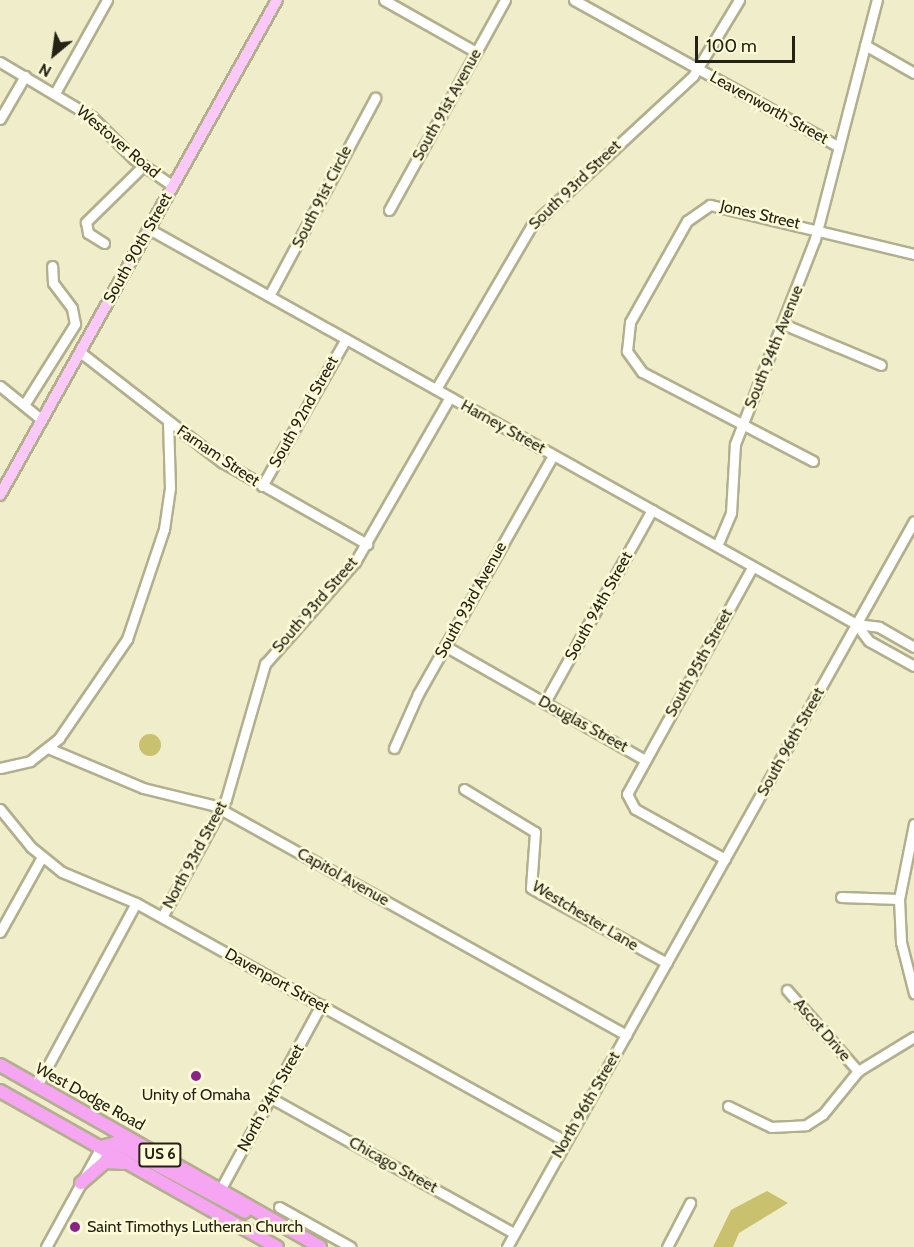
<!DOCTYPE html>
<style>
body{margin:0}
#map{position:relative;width:914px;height:1247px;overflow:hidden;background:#f0edca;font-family:Cabin,sans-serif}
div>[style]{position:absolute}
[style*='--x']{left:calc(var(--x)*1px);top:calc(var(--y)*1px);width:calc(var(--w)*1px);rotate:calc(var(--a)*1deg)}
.green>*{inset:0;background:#c9c16d}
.round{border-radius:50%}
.roads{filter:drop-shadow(2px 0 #b2af8d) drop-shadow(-2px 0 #b2af8d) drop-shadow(0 2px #b2af8d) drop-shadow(0 -2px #b2af8d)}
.minor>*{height:9px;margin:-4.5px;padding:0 4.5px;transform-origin:4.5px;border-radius:4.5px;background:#fff}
.major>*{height:10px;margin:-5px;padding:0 5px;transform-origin:5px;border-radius:5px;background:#fac9f7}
.highway>*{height:12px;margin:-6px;padding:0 6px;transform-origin:6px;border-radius:6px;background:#f6a5f2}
.dots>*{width:16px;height:16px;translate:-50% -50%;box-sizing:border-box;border:3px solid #fdfbd7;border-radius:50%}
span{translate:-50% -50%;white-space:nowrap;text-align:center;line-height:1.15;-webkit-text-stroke:5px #fdfbd7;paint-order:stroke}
.shield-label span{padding:2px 4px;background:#fdfbd7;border:2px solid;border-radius:4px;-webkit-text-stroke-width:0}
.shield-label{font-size:15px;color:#232215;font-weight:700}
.street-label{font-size:16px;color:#232215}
.poi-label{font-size:16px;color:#232215}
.left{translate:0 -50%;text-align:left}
.north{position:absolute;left:24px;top:24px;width:60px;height:60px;-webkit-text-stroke:4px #fdfbd7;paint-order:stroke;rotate:209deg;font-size:16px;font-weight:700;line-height:24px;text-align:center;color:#232215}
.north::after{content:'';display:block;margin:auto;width:21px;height:27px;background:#232215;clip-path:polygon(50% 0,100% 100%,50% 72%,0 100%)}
.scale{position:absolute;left:695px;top:36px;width:100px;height:27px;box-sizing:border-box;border:3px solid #232215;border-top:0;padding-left:8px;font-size:18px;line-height:21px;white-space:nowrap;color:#232215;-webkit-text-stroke:4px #fdfbd7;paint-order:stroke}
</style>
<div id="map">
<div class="green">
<div class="round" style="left:139px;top:734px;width:22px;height:22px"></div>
<div style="clip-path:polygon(767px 1191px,788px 1203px,739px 1233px,733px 1247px,713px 1247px,731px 1210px)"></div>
</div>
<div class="roads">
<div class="minor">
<div style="--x:384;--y:0;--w:106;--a:29.5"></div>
<div style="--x:574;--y:0;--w:303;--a:29"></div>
<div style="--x:865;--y:45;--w:56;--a:29.7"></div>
<div style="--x:0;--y:62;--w:107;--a:30.9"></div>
<div style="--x:92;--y:117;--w:59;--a:45"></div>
<div style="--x:134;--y:159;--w:47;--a:34.7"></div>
<div style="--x:55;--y:93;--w:107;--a:-60.8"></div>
<div style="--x:0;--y:119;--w:50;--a:-59.8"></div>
<div style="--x:389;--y:210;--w:240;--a:-61.1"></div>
<div style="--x:149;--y:229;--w:810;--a:29.19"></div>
<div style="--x:104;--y:243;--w:19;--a:-148"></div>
<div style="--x:88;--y:233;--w:11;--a:-100"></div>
<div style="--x:86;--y:222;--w:80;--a:-44.5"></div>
<div style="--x:269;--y:296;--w:225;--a:-61.8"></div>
<div style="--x:783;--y:324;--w:106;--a:22.7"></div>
<div style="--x:80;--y:352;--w:180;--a:37.8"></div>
<div style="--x:222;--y:462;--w:167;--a:29.5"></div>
<div style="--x:0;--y:386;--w:54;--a:39"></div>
<div style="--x:436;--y:389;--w:190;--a:-59.7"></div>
<div style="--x:532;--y:225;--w:219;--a:-42.8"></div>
<div style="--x:693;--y:76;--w:89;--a:-58.8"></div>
<div style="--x:24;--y:405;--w:96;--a:-57.8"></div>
<div style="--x:75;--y:324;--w:16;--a:-101"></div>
<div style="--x:72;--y:308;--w:31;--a:-127"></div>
<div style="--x:53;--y:283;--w:17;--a:-93"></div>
<div style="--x:813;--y:461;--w:193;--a:-152.5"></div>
<div style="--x:642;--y:372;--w:26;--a:-126"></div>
<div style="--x:627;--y:351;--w:29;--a:-84"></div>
<div style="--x:630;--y:322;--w:116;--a:-60.6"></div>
<div style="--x:687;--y:221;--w:28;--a:-35"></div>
<div style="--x:710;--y:205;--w:210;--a:13.5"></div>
<div style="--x:262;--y:486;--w:169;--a:-60.3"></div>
<div style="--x:717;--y:546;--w:36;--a:-67"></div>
<div style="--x:731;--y:513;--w:69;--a:-86.7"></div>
<div style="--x:735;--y:444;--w:220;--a:-68.7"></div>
<div style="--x:815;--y:239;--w:247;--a:-75.5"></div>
<div style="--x:856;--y:624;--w:21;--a:53"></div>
<div style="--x:869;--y:641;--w:51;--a:29.1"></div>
<div style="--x:856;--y:624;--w:23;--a:7"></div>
<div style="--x:879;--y:627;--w:40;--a:29.7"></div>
<div style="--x:445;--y:646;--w:230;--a:29.7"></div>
<div style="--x:545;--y:702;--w:220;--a:-60.9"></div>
<div style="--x:48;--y:748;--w:103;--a:22.8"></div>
<div style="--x:143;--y:788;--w:72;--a:13.7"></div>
<div style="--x:213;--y:805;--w:473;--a:29.1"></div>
<div style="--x:394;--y:748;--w:59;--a:-66"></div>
<div style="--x:418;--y:694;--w:274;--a:-60.5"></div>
<div style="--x:0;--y:768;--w:31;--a:-13"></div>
<div style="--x:30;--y:761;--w:37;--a:-38"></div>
<div style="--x:59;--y:738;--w:120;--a:-55.5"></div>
<div style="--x:127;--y:639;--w:116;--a:-71.4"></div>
<div style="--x:164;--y:529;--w:41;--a:-81.7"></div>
<div style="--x:170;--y:488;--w:66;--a:-91.7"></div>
<div style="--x:464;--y:789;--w:83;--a:31.2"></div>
<div style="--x:535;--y:832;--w:56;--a:94.1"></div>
<div style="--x:531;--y:888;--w:155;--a:28.9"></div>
<div style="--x:0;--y:809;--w:49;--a:50.8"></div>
<div style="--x:31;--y:847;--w:40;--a:39"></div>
<div style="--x:62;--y:872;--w:80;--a:22.7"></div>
<div style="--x:136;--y:903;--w:491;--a:29"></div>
<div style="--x:914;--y:824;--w:76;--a:101.3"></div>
<div style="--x:899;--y:899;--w:43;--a:87.3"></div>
<div style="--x:901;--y:942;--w:53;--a:75.7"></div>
<div style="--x:725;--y:859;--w:103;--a:-150.9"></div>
<div style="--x:635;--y:809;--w:17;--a:-118"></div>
<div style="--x:627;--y:794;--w:260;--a:-61.1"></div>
<div style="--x:841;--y:897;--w:58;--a:2"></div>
<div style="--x:162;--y:917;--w:134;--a:-61.5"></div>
<div style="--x:226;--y:799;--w:141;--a:-73.9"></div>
<div style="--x:265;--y:664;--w:136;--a:-48.6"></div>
<div style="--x:355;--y:562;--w:190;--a:-60.1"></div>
<div style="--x:0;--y:932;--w:86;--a:-60.8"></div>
<div style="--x:787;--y:990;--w:108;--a:48.8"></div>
<div style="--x:37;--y:1086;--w:208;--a:-61.6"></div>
<div style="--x:271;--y:1098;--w:278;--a:29.1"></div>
<div style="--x:728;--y:1106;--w:48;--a:26"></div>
<div style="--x:771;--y:1127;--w:35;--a:-3"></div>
<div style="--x:806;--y:1125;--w:20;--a:-33"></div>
<div style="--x:823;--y:1114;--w:55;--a:-50.9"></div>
<div style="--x:858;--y:1071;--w:66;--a:-31.3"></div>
<div style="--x:220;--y:1190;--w:211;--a:-61.4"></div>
<div style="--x:279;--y:1207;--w:82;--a:29.1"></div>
<div style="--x:46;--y:1247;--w:114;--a:-61.2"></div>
<div style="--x:507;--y:1247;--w:832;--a:-60.72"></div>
<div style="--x:667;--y:1247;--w:50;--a:-62.4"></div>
</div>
<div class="major">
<div style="--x:0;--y:495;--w:567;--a:-60.77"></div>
</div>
<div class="highway">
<div style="--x:0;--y:1065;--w:368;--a:29.6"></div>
<div style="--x:0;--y:1091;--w:318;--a:29.4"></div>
<div style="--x:101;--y:1147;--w:16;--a:-15"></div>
<div style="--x:116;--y:1143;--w:146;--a:28.1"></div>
<div style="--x:81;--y:1183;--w:32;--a:-41"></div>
<div style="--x:105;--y:1162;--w:18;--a:3"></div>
</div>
</div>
<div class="dots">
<div style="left:196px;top:1076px;background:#8a2288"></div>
<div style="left:75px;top:1227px;background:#8a2288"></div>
</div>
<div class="shield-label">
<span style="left:160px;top:1155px">US 6</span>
</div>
<div class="street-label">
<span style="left:447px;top:105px;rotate:-61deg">South 91st Avenue</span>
<span style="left:769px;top:108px;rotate:29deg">Leavenworth Street</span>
<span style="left:118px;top:142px;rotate:40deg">Westover Road</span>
<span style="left:575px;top:185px;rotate:-44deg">South 93rd Street</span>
<span style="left:322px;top:197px;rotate:-63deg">South 91st Circle</span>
<span style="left:760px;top:215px;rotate:13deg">Jones Street</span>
<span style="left:138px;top:248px;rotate:-61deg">South 90th Street</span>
<span style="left:774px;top:347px;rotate:-68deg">South 94th Avenue</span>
<span style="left:304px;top:412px;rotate:-61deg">South 92nd Street</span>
<span style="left:503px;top:427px;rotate:29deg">Harney Street</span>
<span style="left:218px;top:456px;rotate:34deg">Farnam Street</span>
<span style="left:471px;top:600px;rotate:-61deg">South 93rd Avenue</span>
<span style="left:315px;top:605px;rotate:-49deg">South 93rd Street</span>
<span style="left:599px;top:606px;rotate:-61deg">South 94th Street</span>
<span style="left:699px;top:663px;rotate:-61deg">South 95th Street</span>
<span style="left:583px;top:724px;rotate:29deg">Douglas Street</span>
<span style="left:791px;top:742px;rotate:-61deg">South 96th Street</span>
<span style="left:195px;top:855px;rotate:-62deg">North 93rd Street</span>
<span style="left:343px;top:877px;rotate:29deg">Capitol Avenue</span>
<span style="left:585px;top:916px;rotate:31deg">Westchester Lane</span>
<span style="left:277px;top:981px;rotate:29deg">Davenport Street</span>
<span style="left:822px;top:1030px;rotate:49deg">Ascot Drive</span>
<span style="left:90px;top:1097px;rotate:29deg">West Dodge Road</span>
<span style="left:271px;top:1098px;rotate:-61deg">North 94th Street</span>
<span style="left:586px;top:1105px;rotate:-60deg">North 96th Street</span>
<span style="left:393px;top:1165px;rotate:29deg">Chicago Street</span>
</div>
<div class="poi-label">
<span style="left:196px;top:1095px">Unity of Omaha</span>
<span class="left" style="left:87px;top:1227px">Saint Timothys Lutheran Church</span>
</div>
<div class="north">N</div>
<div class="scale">100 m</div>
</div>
